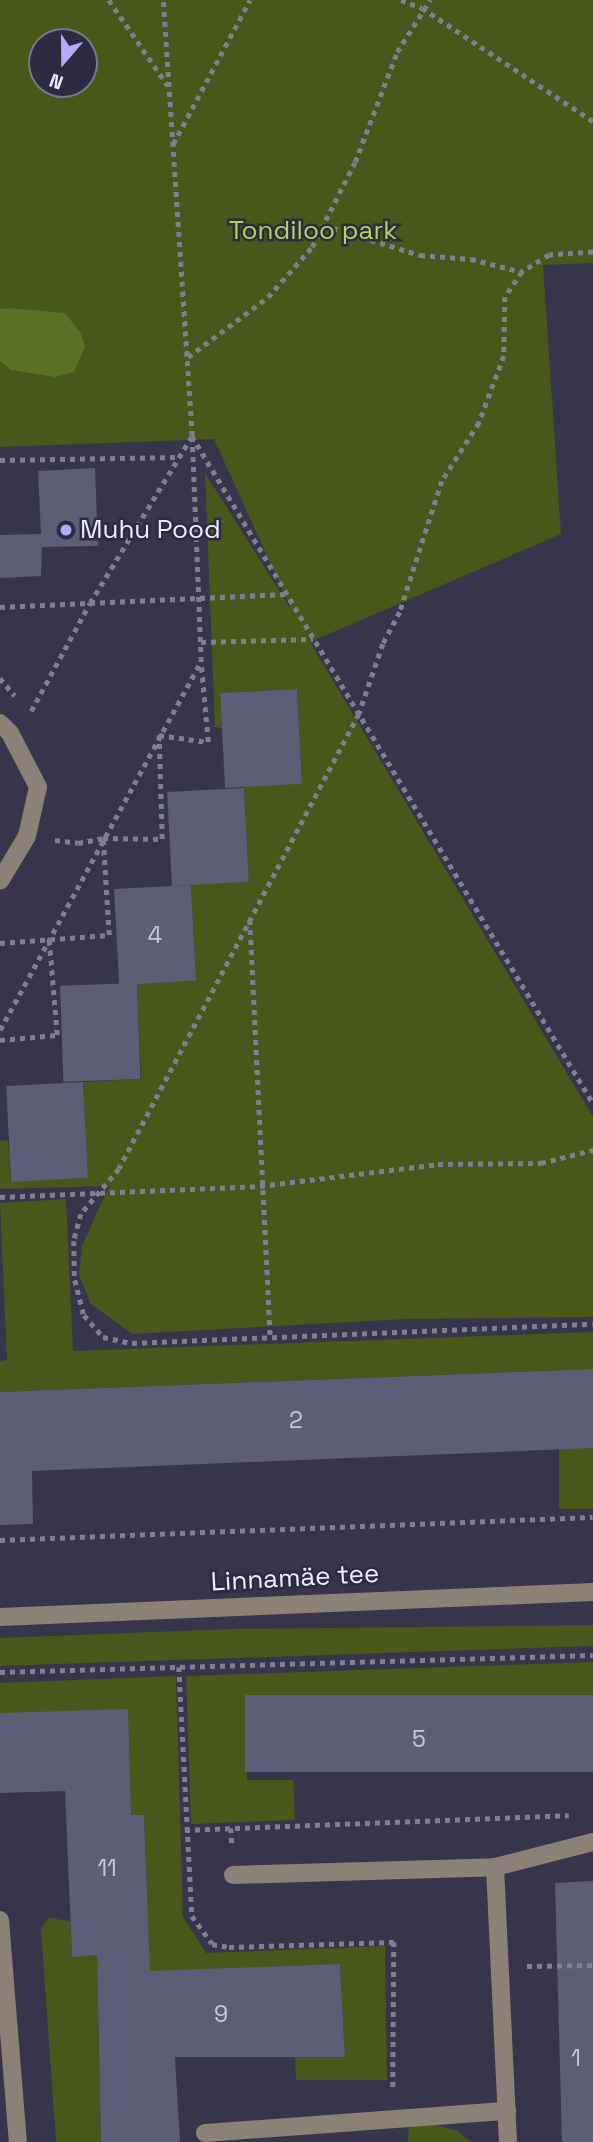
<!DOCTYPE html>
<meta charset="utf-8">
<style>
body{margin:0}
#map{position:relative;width:593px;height:2142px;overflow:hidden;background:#38344b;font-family:"Space Grotesk",sans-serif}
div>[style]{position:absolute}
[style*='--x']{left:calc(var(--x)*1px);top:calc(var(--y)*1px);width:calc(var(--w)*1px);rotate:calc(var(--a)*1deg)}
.green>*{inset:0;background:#47581a;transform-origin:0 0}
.forest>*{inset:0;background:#5b7126}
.building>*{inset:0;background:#5c5d77;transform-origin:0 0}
.path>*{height:4.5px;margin-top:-2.25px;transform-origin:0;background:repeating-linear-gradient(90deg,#817e92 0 5px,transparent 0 10px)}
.minor>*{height:18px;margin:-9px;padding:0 9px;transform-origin:9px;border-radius:9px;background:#8a8177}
.dots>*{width:19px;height:19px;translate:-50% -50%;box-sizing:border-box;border:4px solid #2e2a41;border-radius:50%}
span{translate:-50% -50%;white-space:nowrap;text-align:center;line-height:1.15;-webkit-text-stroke:5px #2e2a41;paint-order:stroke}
.number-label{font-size:23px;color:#cac9db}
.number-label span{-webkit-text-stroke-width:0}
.park-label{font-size:26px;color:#b1d657}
.poi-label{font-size:26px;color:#efedfc}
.left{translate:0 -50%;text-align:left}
.street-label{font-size:26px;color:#efedfc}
.north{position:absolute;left:28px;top:28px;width:70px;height:70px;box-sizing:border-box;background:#2e2a41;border:2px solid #7b788c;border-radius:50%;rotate:200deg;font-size:19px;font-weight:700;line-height:28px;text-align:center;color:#efedfc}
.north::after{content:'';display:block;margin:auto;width:24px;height:32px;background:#b5acf9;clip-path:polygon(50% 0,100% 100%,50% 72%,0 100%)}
</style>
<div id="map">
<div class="green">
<div style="clip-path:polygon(evenodd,0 0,593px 0,593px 263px,543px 265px,561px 534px,310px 642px,593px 1117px,593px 1317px,406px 1319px,132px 1334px,91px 1304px,79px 1275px,82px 1246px,109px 1186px,0 1189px,0 1141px,8px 1140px,11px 1181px,88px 1178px,83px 1082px,141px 1079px,137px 983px,196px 981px,191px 884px,249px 881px,244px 786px,302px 783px,297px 689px,220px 693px,222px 728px,215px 727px,205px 473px,292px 611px,214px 439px,0 447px,0 0,42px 42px,84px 42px,84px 84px,42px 84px,42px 42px)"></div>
<div style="clip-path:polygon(66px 1199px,73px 1351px,593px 1332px,593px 1369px,0 1392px,0 1361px,7px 1360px,0 1203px)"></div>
<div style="left:593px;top:1448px;width:61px;height:34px;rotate:90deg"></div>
<div style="clip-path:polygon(593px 1625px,593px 1646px,0 1666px,0 1638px,230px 1629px)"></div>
<div style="clip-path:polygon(593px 1662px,593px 1695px,245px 1706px,247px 1780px,293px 1780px,295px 1820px,191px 1824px,186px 1676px)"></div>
<div style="clip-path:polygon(176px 1676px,183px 1917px,206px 1953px,385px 1946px,387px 2080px,296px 2080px,295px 2056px,345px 2056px,340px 1964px,138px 1972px,149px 1951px,144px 1815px,131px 1815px,0 1713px,0 1683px)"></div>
<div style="clip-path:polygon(48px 1918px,70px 1921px,72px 1956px,97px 1955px,101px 2142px,56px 2142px,41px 1929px)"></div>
<div style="clip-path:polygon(432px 2124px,458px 2131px,471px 2142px,408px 2142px,409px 2125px)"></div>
</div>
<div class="forest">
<div style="clip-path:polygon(8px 308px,65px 313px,80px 332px,85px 347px,74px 372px,55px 377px,11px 370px,0 361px,0 309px)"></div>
</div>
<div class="building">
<div style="clip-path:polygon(95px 468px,98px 546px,42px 547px,41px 576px,0 578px,0 535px,41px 534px,38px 471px)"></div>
<div style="left:297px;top:689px;width:95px;height:77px;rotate:87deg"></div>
<div style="left:244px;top:788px;width:94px;height:77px;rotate:87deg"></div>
<div style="left:191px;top:885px;width:96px;height:77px;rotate:87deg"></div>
<div style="left:137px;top:983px;width:96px;height:77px;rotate:88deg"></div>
<div style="left:83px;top:1082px;width:96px;height:77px;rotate:87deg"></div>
<div style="clip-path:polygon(593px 1369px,593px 1448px,32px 1471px,33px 1524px,0 1525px,0 1392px)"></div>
<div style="left:593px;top:1695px;width:77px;height:348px;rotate:90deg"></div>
<div style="clip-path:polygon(128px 1709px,131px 1815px,144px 1815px,150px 1971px,340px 1964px,345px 2057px,175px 2057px,180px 2142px,101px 2142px,97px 1955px,72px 1957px,65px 1791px,0 1793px,0 1713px)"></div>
<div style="clip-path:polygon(593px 1881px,593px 2142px,562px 2142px,555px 1883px)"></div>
</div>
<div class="path">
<div style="--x:109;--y:0;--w:104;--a:55.5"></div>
<div style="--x:401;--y:0;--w:22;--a:21"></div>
<div style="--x:422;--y:8;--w:205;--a:33.5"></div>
<div style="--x:173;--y:144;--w:163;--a:-61.9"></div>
<div style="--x:323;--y:225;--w:102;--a:17.2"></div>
<div style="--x:420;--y:255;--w:51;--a:4.5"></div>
<div style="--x:471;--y:259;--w:53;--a:14.3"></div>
<div style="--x:593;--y:252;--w:44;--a:176.1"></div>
<div style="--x:549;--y:255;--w:32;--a:148"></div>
<div style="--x:522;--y:272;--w:30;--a:124"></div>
<div style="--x:505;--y:297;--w:59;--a:91"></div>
<div style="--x:504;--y:356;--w:72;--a:110.5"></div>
<div style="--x:479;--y:423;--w:69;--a:122.5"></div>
<div style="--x:442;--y:481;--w:138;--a:107.8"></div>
<div style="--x:400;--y:612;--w:36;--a:118"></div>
<div style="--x:383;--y:644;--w:74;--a:108.9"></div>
<div style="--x:359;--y:714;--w:514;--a:117.81"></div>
<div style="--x:119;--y:1169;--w:59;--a:130.2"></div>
<div style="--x:81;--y:1214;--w:28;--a:105"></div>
<div style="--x:74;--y:1241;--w:39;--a:89"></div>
<div style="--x:75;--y:1280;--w:36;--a:76"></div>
<div style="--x:84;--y:1315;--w:29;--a:49"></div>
<div style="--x:103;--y:1337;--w:30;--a:12"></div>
<div style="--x:132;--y:1343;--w:461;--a:-2.4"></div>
<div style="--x:188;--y:357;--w:100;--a:-36.9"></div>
<div style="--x:268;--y:297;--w:67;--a:-48.7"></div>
<div style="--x:312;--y:247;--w:95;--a:-63.2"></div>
<div style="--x:355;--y:162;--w:118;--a:-69.1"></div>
<div style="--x:397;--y:52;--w:62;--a:-57.6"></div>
<div style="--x:0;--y:460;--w:178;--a:-1"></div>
<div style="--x:0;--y:607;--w:286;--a:-2.6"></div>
<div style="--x:201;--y:642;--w:112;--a:-1.5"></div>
<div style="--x:0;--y:678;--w:23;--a:50"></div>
<div style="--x:31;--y:711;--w:123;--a:-61.4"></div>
<div style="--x:90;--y:603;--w:196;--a:-58.6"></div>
<div style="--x:192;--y:436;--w:778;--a:58.99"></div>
<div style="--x:55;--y:840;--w:23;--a:7"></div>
<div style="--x:78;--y:843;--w:25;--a:-11"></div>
<div style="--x:103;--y:838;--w:59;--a:1"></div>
<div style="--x:162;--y:839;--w:104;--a:-91.7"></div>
<div style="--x:159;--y:735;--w:49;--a:8.1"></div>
<div style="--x:208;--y:742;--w:79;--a:-95.1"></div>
<div style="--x:250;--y:920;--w:415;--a:87.2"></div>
<div style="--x:0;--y:943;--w:109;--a:-4.2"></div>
<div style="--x:109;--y:935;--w:96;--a:-93.6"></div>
<div style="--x:0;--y:1030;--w:419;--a:-61.4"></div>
<div style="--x:201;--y:662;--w:226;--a:-92.3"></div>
<div style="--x:192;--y:436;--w:437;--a:-93.8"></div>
<div style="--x:0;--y:1040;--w:57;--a:-5"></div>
<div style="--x:57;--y:1035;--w:96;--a:-94.8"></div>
<div style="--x:0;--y:1197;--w:260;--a:-2.4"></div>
<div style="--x:260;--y:1186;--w:179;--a:-7"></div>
<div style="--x:438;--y:1164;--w:103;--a:-0.6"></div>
<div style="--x:541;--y:1163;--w:54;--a:-14"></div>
<div style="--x:0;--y:1540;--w:593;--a:-2.22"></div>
<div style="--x:179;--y:1667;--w:249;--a:87"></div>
<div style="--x:192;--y:1916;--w:34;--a:54"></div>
<div style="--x:212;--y:1944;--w:17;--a:10"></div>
<div style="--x:229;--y:1947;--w:165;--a:-1.7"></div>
<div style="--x:394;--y:1942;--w:149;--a:90.4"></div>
<div style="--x:0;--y:1672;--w:593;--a:-1.64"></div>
<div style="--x:231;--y:1828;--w:18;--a:87"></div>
<div style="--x:185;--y:1830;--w:384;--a:-2.2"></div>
<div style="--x:527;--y:1966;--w:66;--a:-0.9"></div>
</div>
<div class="minor">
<div style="--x:0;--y:723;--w:14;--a:45"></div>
<div style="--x:10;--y:733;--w:61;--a:62.6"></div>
<div style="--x:38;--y:787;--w:50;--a:102.7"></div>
<div style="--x:27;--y:836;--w:52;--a:121"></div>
<div style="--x:0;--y:1617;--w:594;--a:-2.41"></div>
<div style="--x:495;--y:1867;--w:275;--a:87.3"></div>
<div style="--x:233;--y:1875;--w:262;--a:-1.7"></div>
<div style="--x:495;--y:1867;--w:101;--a:-14.3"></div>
<div style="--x:0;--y:1920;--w:223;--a:85.4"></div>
<div style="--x:205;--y:2133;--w:303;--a:-4.2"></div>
</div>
<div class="dots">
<div style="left:66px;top:530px;background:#b5acf9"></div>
</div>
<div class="number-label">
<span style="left:155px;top:935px">4</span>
<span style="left:296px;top:1420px">2</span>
<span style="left:419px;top:1739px">5</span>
<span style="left:107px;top:1868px">11</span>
<span style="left:221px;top:2014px">9</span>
<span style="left:576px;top:2058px">1</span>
</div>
<div class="park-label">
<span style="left:313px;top:231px">Tondiloo park</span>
</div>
<div class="poi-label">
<span class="left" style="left:80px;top:530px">Muhu Pood</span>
</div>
<div class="street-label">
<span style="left:295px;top:1578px;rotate:-3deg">Linnamäe tee</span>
</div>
<div class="north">N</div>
</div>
